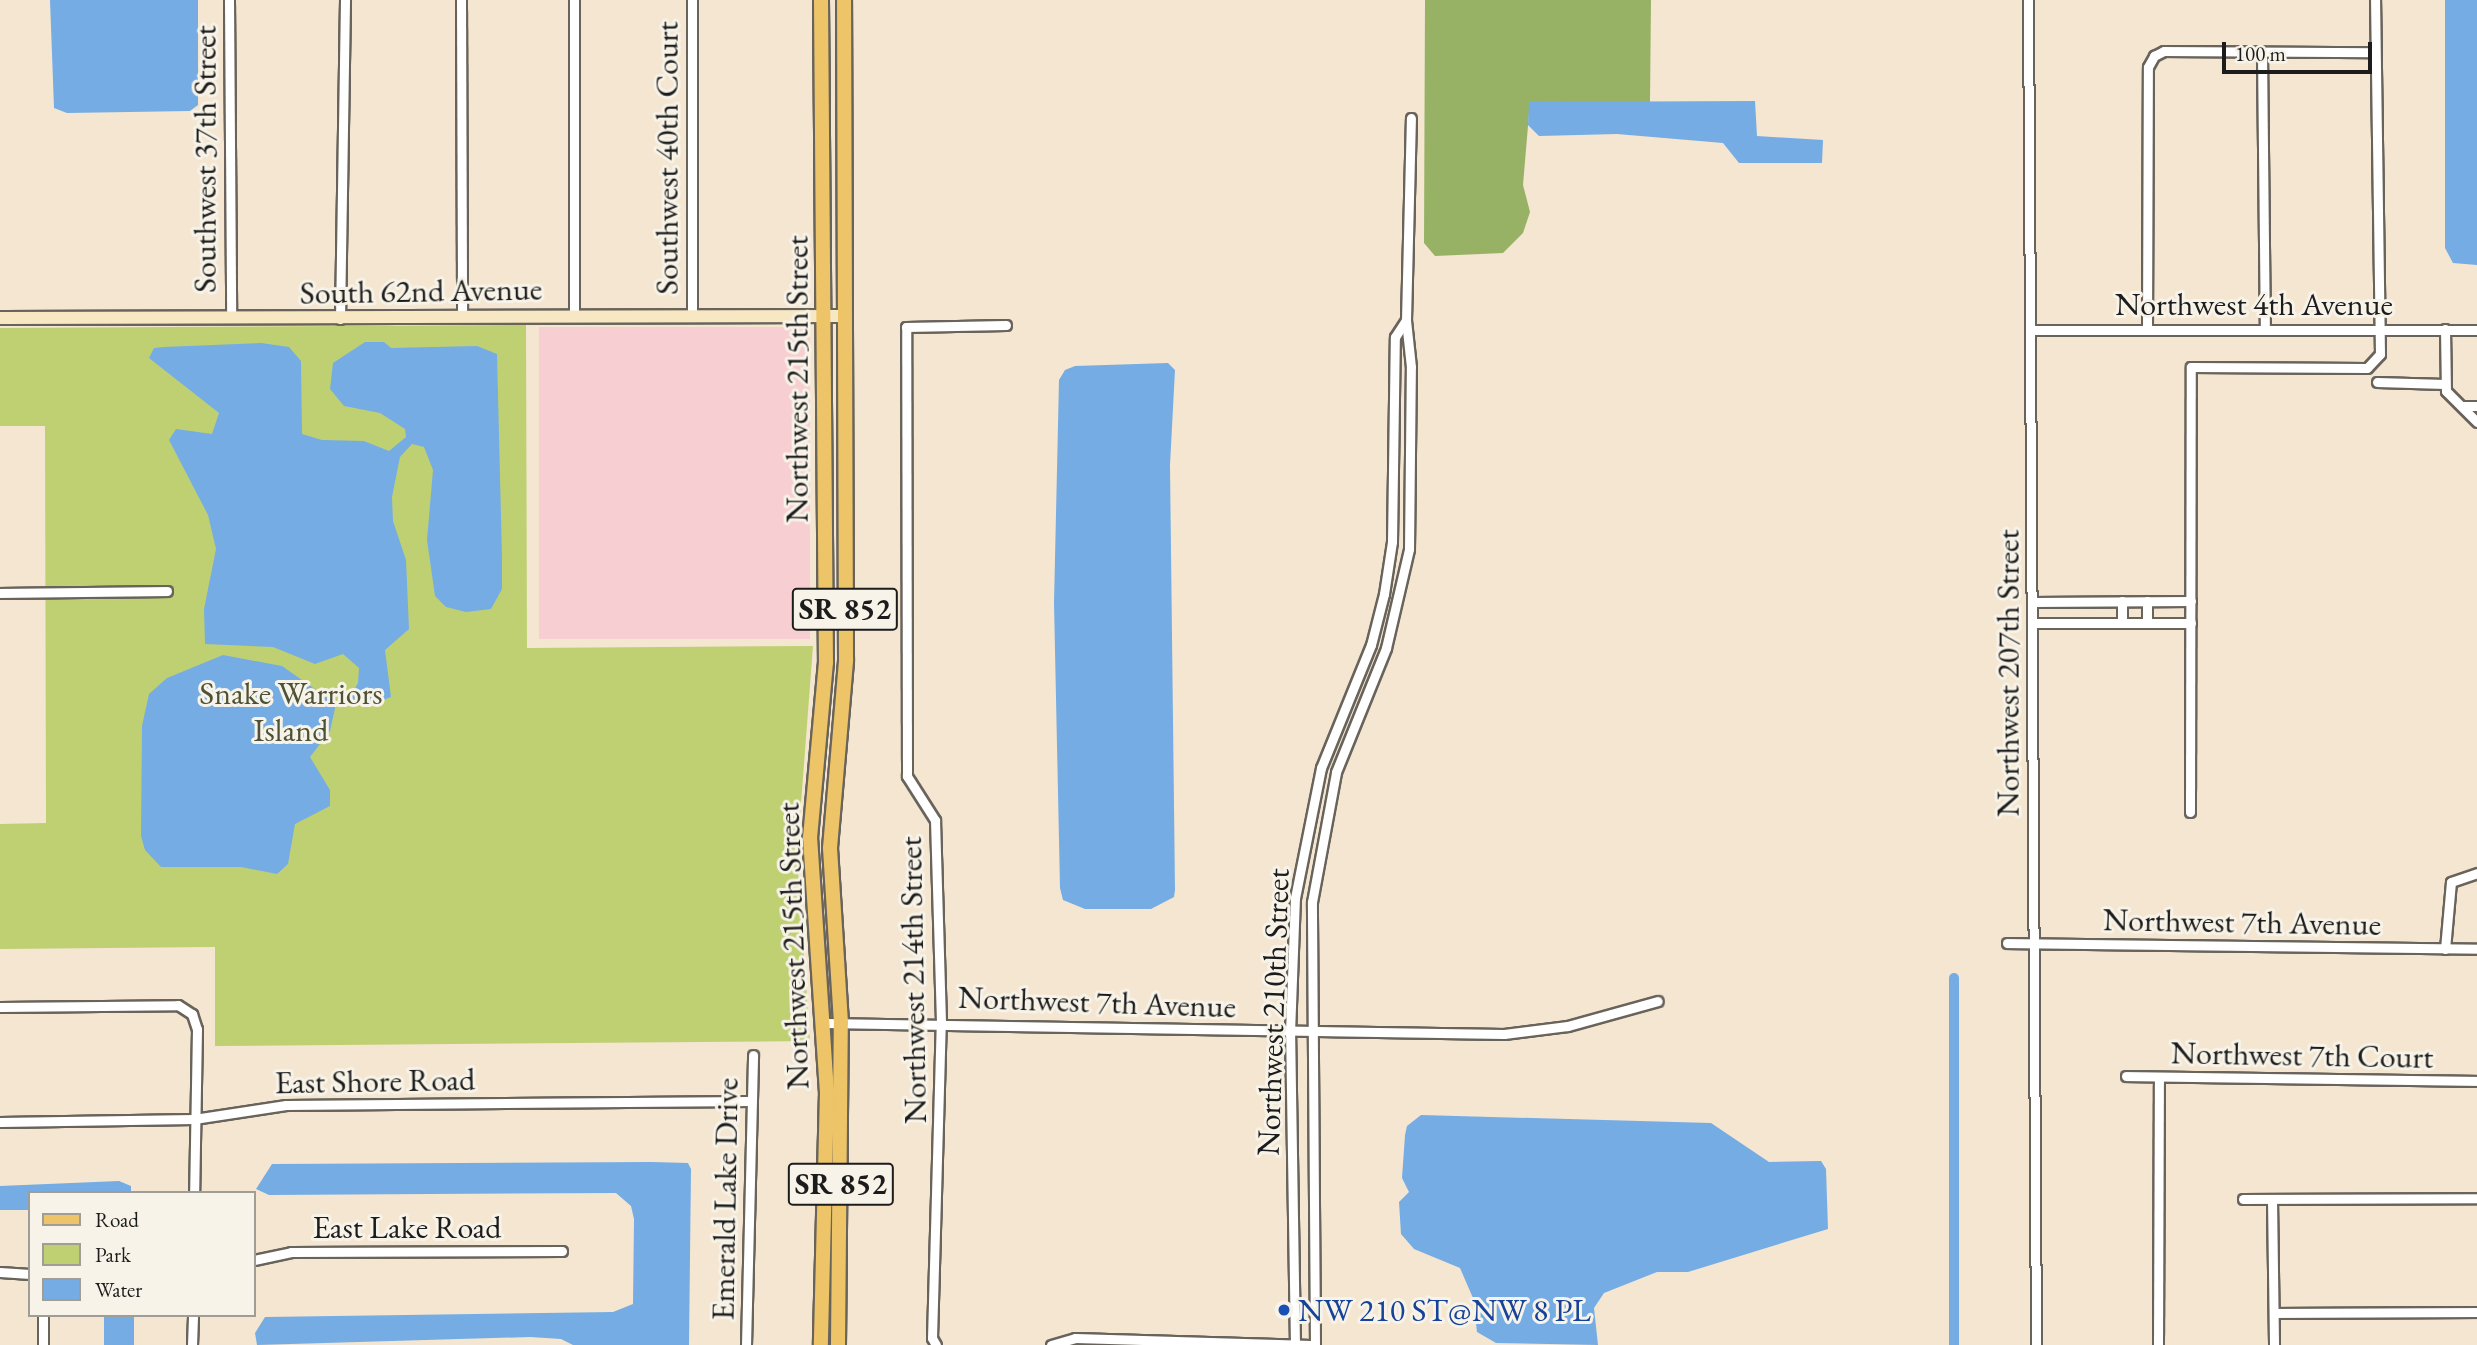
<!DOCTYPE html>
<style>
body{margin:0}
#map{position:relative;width:2477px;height:1345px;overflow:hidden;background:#f4e6d1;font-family:"EB Garamond",serif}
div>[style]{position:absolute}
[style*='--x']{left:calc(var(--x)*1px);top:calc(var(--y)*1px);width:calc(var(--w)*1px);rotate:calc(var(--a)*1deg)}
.built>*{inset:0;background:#f7cfd2;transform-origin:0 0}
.green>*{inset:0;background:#bfd073}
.forest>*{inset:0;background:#97b265}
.water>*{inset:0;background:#75ace4;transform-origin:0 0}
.canal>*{height:10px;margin:-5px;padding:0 5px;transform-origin:5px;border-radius:5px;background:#75ace4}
.roads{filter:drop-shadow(2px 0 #68635b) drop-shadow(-2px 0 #68635b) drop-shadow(0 2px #68635b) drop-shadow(0 -2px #68635b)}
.street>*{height:9px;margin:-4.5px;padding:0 4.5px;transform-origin:4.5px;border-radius:4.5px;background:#fff}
.secondary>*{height:12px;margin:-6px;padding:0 6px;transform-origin:6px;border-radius:6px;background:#f8e7c3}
.primary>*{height:14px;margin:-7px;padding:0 7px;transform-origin:7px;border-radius:7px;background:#eec469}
.dots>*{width:19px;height:19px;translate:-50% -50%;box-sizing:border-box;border:4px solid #f7f3e8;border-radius:50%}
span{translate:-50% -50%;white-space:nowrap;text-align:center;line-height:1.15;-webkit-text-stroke:6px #f7f3e8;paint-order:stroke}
.shield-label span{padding:2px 5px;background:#f7f3e8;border:2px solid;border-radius:5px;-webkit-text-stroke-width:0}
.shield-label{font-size:30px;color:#1c1c1c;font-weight:700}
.street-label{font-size:32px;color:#1c1c1c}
.park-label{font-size:32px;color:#4d5236}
.transit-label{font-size:32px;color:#164399}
.left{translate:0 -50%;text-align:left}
.legend{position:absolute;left:28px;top:1191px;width:228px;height:126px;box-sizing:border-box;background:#f7f3e8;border:2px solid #9f9d96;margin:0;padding:9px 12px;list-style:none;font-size:21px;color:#1c1c1c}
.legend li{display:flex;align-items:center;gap:14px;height:35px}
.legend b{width:35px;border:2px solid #9f9d96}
.scale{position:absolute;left:2222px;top:42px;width:150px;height:32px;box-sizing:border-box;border:4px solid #1c1c1c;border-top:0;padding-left:9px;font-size:21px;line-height:24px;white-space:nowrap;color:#1c1c1c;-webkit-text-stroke:5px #f7f3e8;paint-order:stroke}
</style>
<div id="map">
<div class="built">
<div style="left:539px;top:327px;width:271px;height:312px"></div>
</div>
<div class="green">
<div style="clip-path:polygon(526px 325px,527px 648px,813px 646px,797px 856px,810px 1041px,215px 1046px,215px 947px,0 949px,0 824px,46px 823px,45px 426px,0 426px,0 328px)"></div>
</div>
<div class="forest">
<div style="clip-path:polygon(1425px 0,1651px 0,1650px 102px,1530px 102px,1523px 185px,1530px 212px,1523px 233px,1503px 253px,1435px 256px,1424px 243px)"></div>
</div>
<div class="water">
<div style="clip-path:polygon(50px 0,198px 0,198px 105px,190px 111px,67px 113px,54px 108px)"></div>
<div style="clip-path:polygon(2445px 0,2477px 0,2477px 265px,2453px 263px,2445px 248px)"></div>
<div style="clip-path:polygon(1755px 101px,1757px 136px,1823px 140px,1822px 163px,1739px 163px,1723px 143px,1617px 134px,1539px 136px,1528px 125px,1529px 102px)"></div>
<div style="clip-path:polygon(365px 342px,384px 342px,391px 348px,477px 346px,497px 354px,502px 557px,502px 589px,491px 609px,466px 612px,446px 607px,435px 596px,427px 540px,433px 470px,424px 447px,412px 444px,400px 457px,392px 497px,393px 521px,406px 560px,409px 629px,385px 650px,391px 697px,364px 707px,350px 698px,358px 683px,359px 668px,343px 654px,315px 664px,273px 647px,205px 644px,204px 609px,216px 549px,208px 515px,169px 440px,176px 429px,212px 434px,219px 413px,149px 358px,154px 348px,164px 347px,261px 343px,289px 347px,301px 361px,302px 434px,322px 440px,364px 441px,389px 451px,406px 437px,405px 429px,380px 413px,344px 406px,330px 389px,333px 363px)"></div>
<div style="clip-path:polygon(1168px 363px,1175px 370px,1170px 465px,1175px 890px,1174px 897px,1151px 909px,1085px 909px,1063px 900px,1060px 888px,1054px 603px,1059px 380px,1065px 370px,1075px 366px)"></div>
<div style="clip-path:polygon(223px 655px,282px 666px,336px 704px,330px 731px,310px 757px,330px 790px,330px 806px,295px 824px,288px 864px,277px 874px,241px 867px,161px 867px,145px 850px,141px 836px,142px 726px,149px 694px,167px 678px)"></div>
<div style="clip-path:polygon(1421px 1115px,1711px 1123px,1769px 1162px,1821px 1161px,1826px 1169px,1828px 1229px,1688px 1272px,1657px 1272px,1604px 1293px,1594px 1308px,1598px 1345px,1496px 1343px,1477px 1332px,1473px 1298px,1460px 1268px,1414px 1249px,1401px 1234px,1399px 1202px,1409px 1192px,1402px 1178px,1405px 1135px,1407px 1126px)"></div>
<div style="clip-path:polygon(652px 1162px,688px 1163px,691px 1169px,689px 1345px,573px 1345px,561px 1339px,530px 1337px,257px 1345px,255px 1333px,265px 1317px,613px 1312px,633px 1304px,634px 1219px,631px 1206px,616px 1193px,269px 1195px,256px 1189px,272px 1164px)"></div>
<div style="clip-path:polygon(119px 1181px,131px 1186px,131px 1193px,30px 1193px,30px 1210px,0 1210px,0 1186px)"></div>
<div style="left:104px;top:1315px;width:30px;height:30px"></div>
</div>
<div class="canal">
<div style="--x:1954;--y:978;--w:367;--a:90"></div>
</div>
<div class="roads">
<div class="street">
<div style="--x:229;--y:0;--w:318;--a:89.6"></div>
<div style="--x:461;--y:0;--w:316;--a:89.8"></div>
<div style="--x:692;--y:0;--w:316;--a:90"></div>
<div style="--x:2028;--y:0;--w:1345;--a:89.66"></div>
<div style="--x:2262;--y:53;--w:275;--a:89.4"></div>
<div style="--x:574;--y:315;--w:315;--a:-90"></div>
<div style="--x:340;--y:319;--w:319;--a:-89.1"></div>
<div style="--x:2147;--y:327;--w:260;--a:-89.8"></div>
<div style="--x:2148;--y:67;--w:13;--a:-61"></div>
<div style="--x:2154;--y:56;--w:11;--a:-27"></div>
<div style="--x:2164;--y:51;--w:211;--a:0.3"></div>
<div style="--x:2445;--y:329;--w:62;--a:89.1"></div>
<div style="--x:2446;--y:391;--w:44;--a:45"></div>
<div style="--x:2031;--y:330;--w:446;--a:0"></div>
<div style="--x:2377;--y:382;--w:68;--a:1.7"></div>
<div style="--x:2462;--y:406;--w:15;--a:0"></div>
<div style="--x:0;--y:593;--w:167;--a:-0.7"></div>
<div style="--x:2032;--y:602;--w:159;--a:-0.4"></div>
<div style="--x:2032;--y:623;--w:159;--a:0"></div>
<div style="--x:2122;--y:623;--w:22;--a:-90"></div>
<div style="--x:2147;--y:623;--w:22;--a:-90"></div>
<div style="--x:2190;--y:812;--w:445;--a:-89.9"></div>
<div style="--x:2191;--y:367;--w:176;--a:0.3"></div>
<div style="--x:2367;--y:368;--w:19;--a:-47"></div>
<div style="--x:2380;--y:354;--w:354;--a:-90.8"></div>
<div style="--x:2007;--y:943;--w:470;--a:0.7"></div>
<div style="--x:2445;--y:949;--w:67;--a:-84.9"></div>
<div style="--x:2451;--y:882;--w:28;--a:-19"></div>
<div style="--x:0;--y:1007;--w:178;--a:-0.6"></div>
<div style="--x:178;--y:1005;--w:17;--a:33"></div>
<div style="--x:192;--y:1014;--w:16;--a:72"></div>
<div style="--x:197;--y:1029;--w:164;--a:91"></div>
<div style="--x:825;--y:1023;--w:679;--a:0.93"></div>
<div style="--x:1504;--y:1034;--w:64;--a:-7.1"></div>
<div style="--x:1568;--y:1026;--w:93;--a:-15.5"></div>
<div style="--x:2126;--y:1076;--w:351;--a:0.8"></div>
<div style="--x:0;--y:1122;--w:194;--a:-0.9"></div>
<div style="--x:194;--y:1119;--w:93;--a:-8.7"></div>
<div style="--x:286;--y:1105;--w:465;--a:-0.5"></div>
<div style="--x:2243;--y:1199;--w:234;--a:-0.2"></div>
<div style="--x:2272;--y:1199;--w:146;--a:89.2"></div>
<div style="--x:254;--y:1260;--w:38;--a:-12"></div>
<div style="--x:291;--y:1252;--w:271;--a:-0.2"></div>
<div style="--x:0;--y:1272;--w:30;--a:4"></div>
<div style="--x:2274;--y:1313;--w:203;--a:-0.3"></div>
<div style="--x:43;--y:1345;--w:30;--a:-90"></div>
<div style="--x:192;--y:1345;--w:30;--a:-88"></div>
<div style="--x:746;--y:1345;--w:290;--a:-88.6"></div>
<div style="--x:936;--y:1345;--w:8;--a:-120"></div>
<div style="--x:932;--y:1338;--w:316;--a:-88.4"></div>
<div style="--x:941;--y:1022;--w:202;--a:-91.7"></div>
<div style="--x:935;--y:820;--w:52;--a:-122.5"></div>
<div style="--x:907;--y:776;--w:449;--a:-90.1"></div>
<div style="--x:906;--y:327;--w:100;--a:-1.1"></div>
<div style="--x:1051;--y:1345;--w:25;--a:-16"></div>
<div style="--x:1075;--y:1338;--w:236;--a:1.7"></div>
<div style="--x:1295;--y:1345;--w:312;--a:-90.9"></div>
<div style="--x:1290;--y:1033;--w:135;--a:-87.9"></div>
<div style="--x:1295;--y:898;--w:133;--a:-78.7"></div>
<div style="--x:1321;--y:768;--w:133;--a:-67.9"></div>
<div style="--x:1371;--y:645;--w:53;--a:-75.7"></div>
<div style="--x:1384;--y:594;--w:53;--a:-81.3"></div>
<div style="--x:1392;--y:542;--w:205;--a:-89.2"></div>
<div style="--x:1395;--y:337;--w:20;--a:-57"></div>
<div style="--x:1315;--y:1345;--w:443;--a:-90.4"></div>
<div style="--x:1312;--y:902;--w:132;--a:-79.5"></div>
<div style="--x:1336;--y:772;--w:134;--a:-68"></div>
<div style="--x:1386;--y:648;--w:102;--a:-76.9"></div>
<div style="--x:1409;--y:549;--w:182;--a:-89.4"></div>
<div style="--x:1411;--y:367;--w:47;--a:-96.1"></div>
<div style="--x:1406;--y:320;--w:202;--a:-88.6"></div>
<div style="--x:2158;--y:1345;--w:268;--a:-89.8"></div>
</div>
<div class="secondary">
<div style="--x:0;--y:318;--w:843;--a:-0.14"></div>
</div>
<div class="primary">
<div style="--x:821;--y:0;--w:662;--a:89.57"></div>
<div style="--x:826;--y:662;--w:176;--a:95.2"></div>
<div style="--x:810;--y:837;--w:256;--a:86.2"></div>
<div style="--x:827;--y:1092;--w:253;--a:91.4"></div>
<div style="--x:838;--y:1345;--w:322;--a:-89.5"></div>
<div style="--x:841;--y:1023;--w:175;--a:-93.6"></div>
<div style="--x:830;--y:848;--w:189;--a:-85.1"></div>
<div style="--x:846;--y:660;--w:660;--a:-90.17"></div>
</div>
</div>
<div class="dots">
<div style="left:1284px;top:1310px;background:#1a4fb4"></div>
</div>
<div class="shield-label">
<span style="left:845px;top:609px">SR 852</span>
<span style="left:841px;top:1184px">SR 852</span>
</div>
<div class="street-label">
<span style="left:667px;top:158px;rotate:-90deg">Southwest 40th Court</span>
<span style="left:205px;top:159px;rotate:-90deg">Southwest 37th Street</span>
<span style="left:421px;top:291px;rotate:-1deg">South 62nd Avenue</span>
<span style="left:2254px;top:304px">Northwest 4th Avenue</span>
<span style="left:797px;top:379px;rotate:-90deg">Northwest 215th Street</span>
<span style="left:2008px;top:673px;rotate:-90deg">Northwest 207th Street</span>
<span style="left:2242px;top:922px;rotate:1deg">Northwest 7th Avenue</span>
<span style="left:793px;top:946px;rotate:-92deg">Northwest 215th Street</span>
<span style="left:913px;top:980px;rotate:-91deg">Northwest 214th Street</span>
<span style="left:1097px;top:1002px;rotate:2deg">Northwest 7th Avenue</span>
<span style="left:1273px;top:1012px;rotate:-88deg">Northwest 210th Street</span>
<span style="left:2302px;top:1055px;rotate:1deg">Northwest 7th Court</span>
<span style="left:375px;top:1081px;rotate:-1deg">East Shore Road</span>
<span style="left:725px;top:1199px;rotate:-89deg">Emerald Lake Drive</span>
<span style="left:407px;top:1227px">East Lake Road</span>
</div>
<div class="park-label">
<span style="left:291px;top:712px">Snake Warriors<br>Island</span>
</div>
<div class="transit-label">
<span class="left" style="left:1298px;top:1310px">NW 210 ST@NW 8 PL</span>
</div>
<ul class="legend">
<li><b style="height:9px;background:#eec469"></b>Road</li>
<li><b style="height:19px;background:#bfd073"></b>Park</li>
<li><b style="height:19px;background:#75ace4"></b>Water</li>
</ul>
<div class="scale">100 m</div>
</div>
